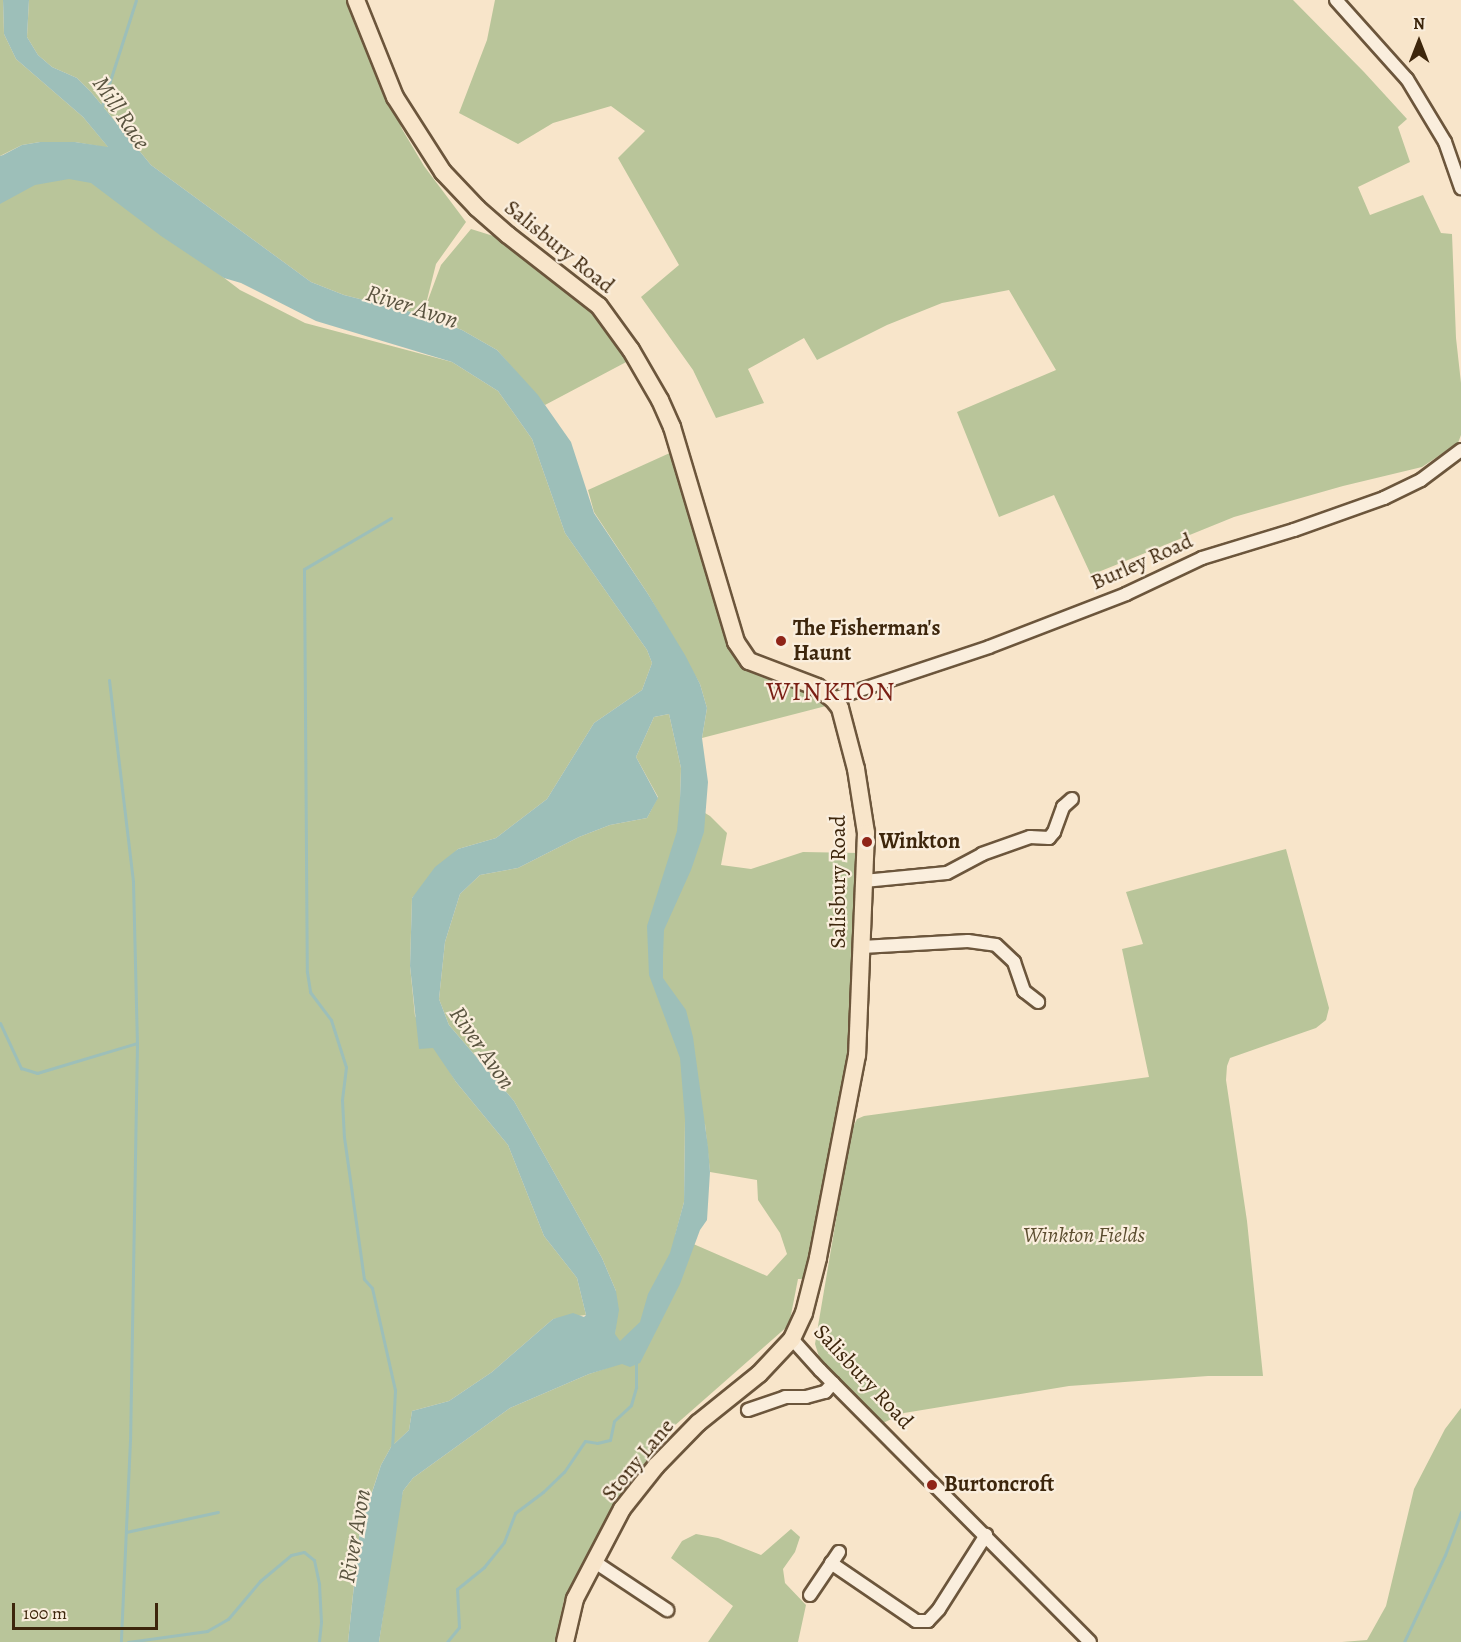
<!DOCTYPE html>
<style>
body{margin:0}
#map{position:relative;width:1461px;height:1642px;overflow:hidden;background:#f8e5ca;font-family:Alegreya,serif}
div>[style]{position:absolute}
[style*='--x']{left:calc(var(--x)*1px);top:calc(var(--y)*1px);width:calc(var(--w)*1px);rotate:calc(var(--a)*1deg)}
.green>*{inset:0;background:#b9c59a}
.water>*{inset:0;background:#9dbfb9}
.stream>*{height:3px;margin:-1.5px;padding:0 1.5px;transform-origin:1.5px;border-radius:1.5px;background:#9dbfb9}
.roads{filter:drop-shadow(2px 0 #6c563c) drop-shadow(-2px 0 #6c563c) drop-shadow(0 2px #6c563c) drop-shadow(0 -2px #6c563c)}
.minor>*{height:12px;margin:-6px;padding:0 6px;transform-origin:6px;border-radius:6px;background:#faeedd}
.major>*{height:16px;margin:-8px;padding:0 8px;transform-origin:8px;border-radius:8px;background:#f8e5ca}
.dots>*{width:16px;height:16px;translate:-50% -50%;box-sizing:border-box;border:3px solid #faeedd;border-radius:50%}
span{translate:-50% -50%;white-space:nowrap;text-align:center;line-height:1.15;-webkit-text-stroke:4.5px #faeedd;paint-order:stroke}
.street-label{font-size:22px;color:#3d260c}
.poi-label{font-size:22px;color:#3d260c;font-weight:700}
.left{translate:0 -50%;text-align:left}
.park-label{font-size:22px;color:#5c4e30;font-style:italic}
.water-label{font-size:24px;color:#5a5440;font-style:italic}
.quarter-label{font-size:26px;color:#7a1f14;letter-spacing:1.5px}
.north{position:absolute;left:1389px;top:12px;width:60px;height:60px;-webkit-text-stroke:4px #faeedd;paint-order:stroke;rotate:0deg;font-size:16px;font-weight:700;line-height:24px;text-align:center;color:#3d260c}
.north::after{content:'';display:block;margin:auto;width:21px;height:27px;background:#3d260c;clip-path:polygon(50% 0,100% 100%,50% 72%,0 100%)}
.scale{position:absolute;left:12px;top:1603px;width:146px;height:27px;box-sizing:border-box;border:3px solid #3d260c;border-top:0;padding-left:8px;font-size:18px;line-height:21px;white-space:nowrap;color:#3d260c;-webkit-text-stroke:4px #faeedd;paint-order:stroke}
</style>
<div id="map">
<div class="green">
<div style="clip-path:polygon(0 0,3px 0,4px 34px,16px 59px,83px 117px,109px 148px,75px 142px,40px 142px,22px 145px,0 156px)"></div>
<div style="clip-path:polygon(29px 0,346px 0,402px 129px,424px 166px,466px 222px,436px 264px,425px 308px,441px 265px,471px 229px,503px 239px,588px 304px,630px 360px,545px 405px,497px 350px,462px 330px,423px 315px,344px 295px,311px 282px,151px 165px,91px 92px,77px 78px,52px 67px,38px 55px,27px 37px)"></div>
<div style="clip-path:polygon(495px 0,1293px 0,1364px 72px,1407px 119px,1398px 127px,1410px 162px,1358px 187px,1370px 215px,1423px 195px,1441px 233px,1452px 234px,1456px 338px,1461px 383px,1461px 435px,1458px 443px,1422px 467px,1343px 486px,1234px 517px,1091px 575px,1054px 495px,999px 517px,957px 412px,1056px 370px,1009px 290px,942px 303px,887px 325px,817px 360px,804px 338px,748px 369px,764px 403px,716px 418px,693px 370px,641px 297px,679px 265px,618px 158px,645px 131px,611px 106px,553px 123px,518px 144px,459px 113px,487px 40px)"></div>
<div style="clip-path:polygon(87px 173px,240px 290px,305px 323px,452px 362px,498px 391px,532px 439px,565px 533px,647px 650px,652px 663px,642px 690px,594px 723px,547px 799px,496px 838px,458px 849px,412px 898px,410px 966px,415px 1016px,456px 1082px,508px 1145px,544px 1236px,577px 1278px,586px 1315px,553px 1319px,492px 1372px,449px 1401px,412px 1411px,409px 1430px,391px 1447px,381px 1465px,360px 1528px,348px 1642px,0 1642px,0 198px,38px 179px)"></div>
<div style="clip-path:polygon(672px 452px,749px 668px,811px 696px,826px 706px,702px 738px,707px 708px,700px 684px,648px 594px,594px 512px,588px 490px)"></div>
<div style="clip-path:polygon(evenodd,669px 714px,681px 768px,680px 798px,710px 816px,727px 833px,721px 865px,751px 869px,803px 852px,859px 853px,852px 1050px,806px 1279px,798px 1279px,789px 1325px,673px 1427px,617px 1499px,564px 1600px,555px 1642px,379px 1642px,398px 1512px,403px 1491px,413px 1478px,510px 1408px,589px 1374px,622px 1363px,615px 1335px,616px 1291px,602px 1258px,514px 1101px,449px 1025px,439px 999px,445px 942px,460px 894px,480px 875px,518px 868px,579px 837px,610px 825px,647px 818px,658px 797px,636px 757px,654px 717px,669px 714px,685px 1120px,705px 1124px,710px 1172px,757px 1180px,758px 1200px,780px 1233px,787px 1254px,767px 1276px,675px 1236px,684px 1202px,685px 1120px)"></div>
<div style="clip-path:polygon(1286px 849px,1329px 1008px,1326px 1020px,1316px 1028px,1230px 1058px,1227px 1066px,1226px 1080px,1247px 1221px,1263px 1376px,1208px 1376px,1069px 1386px,904px 1413px,883px 1423px,821px 1363px,815px 1344px,851px 1131px,857px 1119px,864px 1116px,1149px 1077px,1122px 949px,1143px 944px,1126px 892px)"></div>
<div style="clip-path:polygon(1461px 1408px,1461px 1642px,1342px 1642px,1367px 1640px,1386px 1606px,1414px 1489px,1445px 1429px)"></div>
<div style="clip-path:polygon(791px 1529px,800px 1537px,795px 1552px,783px 1569px,785px 1583px,806px 1605px,798px 1642px,708px 1642px,733px 1606px,671px 1558px,682px 1541px,696px 1534px,718px 1538px,761px 1555px)"></div>
</div>
<div class="water">
<div style="clip-path:polygon(evenodd,3px 0,29px 0,27px 37px,38px 55px,52px 67px,77px 78px,91px 92px,151px 165px,311px 282px,344px 295px,423px 315px,462px 330px,497px 350px,538px 395px,571px 442px,594px 513px,648px 594px,685px 655px,700px 684px,707px 708px,702px 738px,708px 782px,704px 832px,691px 870px,664px 930px,663px 956px,663px 978px,686px 1010px,693px 1037px,708px 1147px,710px 1172px,707px 1220px,700px 1230px,680px 1284px,640px 1363px,630px 1367px,622px 1364px,589px 1374px,510px 1408px,413px 1478px,403px 1491px,379px 1642px,348px 1642px,360px 1529px,381px 1465px,391px 1447px,409px 1430px,412px 1411px,449px 1401px,492px 1372px,553px 1319px,573px 1313px,584px 1317px,586px 1315px,577px 1278px,544px 1236px,508px 1145px,456px 1082px,433px 1048px,419px 1049px,410px 966px,412px 898px,435px 867px,458px 849px,496px 838px,547px 799px,594px 723px,642px 690px,652px 663px,647px 650px,565px 533px,532px 439px,498px 391px,452px 362px,316px 321px,241px 283px,224px 278px,161px 236px,91px 183px,69px 179px,35px 185px,0 204px,0 156px,3px 155px,22px 145px,40px 142px,75px 142px,108px 147px,83px 117px,16px 59px,4px 34px,3px 0,669px 714px,681px 768px,680px 798px,677px 831px,647px 926px,649px 975px,680px 1058px,685px 1120px,684px 1202px,670px 1253px,648px 1294px,640px 1322px,620px 1341px,615px 1334px,619px 1310px,616px 1291px,602px 1258px,514px 1101px,449px 1025px,439px 999px,445px 942px,460px 894px,480px 875px,518px 868px,579px 837px,610px 825px,647px 818px,658px 798px,636px 757px,654px 717px,669px 714px)"></div>
</div>
<div class="stream">
<div style="--x:101;--y:109;--w:114;--a:-72.2"></div>
<div style="--x:391;--y:518;--w:101;--a:149.6"></div>
<div style="--x:304;--y:569;--w:403;--a:89.6"></div>
<div style="--x:307;--y:972;--w:20;--a:81"></div>
<div style="--x:310;--y:992;--w:35;--a:53"></div>
<div style="--x:331;--y:1020;--w:49;--a:72.3"></div>
<div style="--x:346;--y:1067;--w:33;--a:97"></div>
<div style="--x:342;--y:1100;--w:37;--a:87"></div>
<div style="--x:344;--y:1137;--w:143;--a:82"></div>
<div style="--x:364;--y:1279;--w:12;--a:48"></div>
<div style="--x:372;--y:1288;--w:105;--a:77.3"></div>
<div style="--x:395;--y:1390;--w:59;--a:92.9"></div>
<div style="--x:109;--y:680;--w:203;--a:83.2"></div>
<div style="--x:133;--y:882;--w:161;--a:88.6"></div>
<div style="--x:137;--y:1043;--w:397;--a:91"></div>
<div style="--x:130;--y:1440;--w:202;--a:92.6"></div>
<div style="--x:0;--y:1023;--w:50;--a:65"></div>
<div style="--x:21;--y:1068;--w:17;--a:17"></div>
<div style="--x:37;--y:1073;--w:104;--a:-16.7"></div>
<div style="--x:126;--y:1532;--w:94;--a:-12.3"></div>
<div style="--x:128;--y:1642;--w:80;--a:-7.9"></div>
<div style="--x:207;--y:1631;--w:24;--a:-30"></div>
<div style="--x:228;--y:1619;--w:50;--a:-49.9"></div>
<div style="--x:260;--y:1581;--w:40;--a:-40"></div>
<div style="--x:291;--y:1555;--w:13;--a:-13"></div>
<div style="--x:304;--y:1552;--w:13;--a:39"></div>
<div style="--x:314;--y:1560;--w:25;--a:78"></div>
<div style="--x:319;--y:1584;--w:38;--a:87"></div>
<div style="--x:321;--y:1622;--w:20;--a:96"></div>
<div style="--x:447;--y:1642;--w:19;--a:-51"></div>
<div style="--x:459;--y:1627;--w:38;--a:-93"></div>
<div style="--x:457;--y:1589;--w:35;--a:-39"></div>
<div style="--x:484;--y:1567;--w:32;--a:-51"></div>
<div style="--x:504;--y:1542;--w:31;--a:-69"></div>
<div style="--x:515;--y:1513;--w:35;--a:-37"></div>
<div style="--x:543;--y:1492;--w:29;--a:-44"></div>
<div style="--x:564;--y:1472;--w:37;--a:-56"></div>
<div style="--x:585;--y:1441;--w:12;--a:9"></div>
<div style="--x:597;--y:1443;--w:13;--a:-13"></div>
<div style="--x:610;--y:1440;--w:19;--a:-78"></div>
<div style="--x:614;--y:1421;--w:23;--a:-43"></div>
<div style="--x:631;--y:1405;--w:19;--a:-74"></div>
<div style="--x:636;--y:1387;--w:24;--a:-90"></div>
<div style="--x:1404;--y:1642;--w:96;--a:-64.8"></div>
<div style="--x:1445;--y:1555;--w:46;--a:-69.6"></div>
</div>
<div class="roads">
<div class="minor">
<div style="--x:1336;--y:0;--w:106;--a:48.1"></div>
<div style="--x:1407;--y:79;--w:74;--a:58.9"></div>
<div style="--x:1445;--y:142;--w:49;--a:70.8"></div>
<div style="--x:833;--y:699;--w:164;--a:-18.4"></div>
<div style="--x:989;--y:647;--w:147;--a:-21.1"></div>
<div style="--x:1126;--y:594;--w:84;--a:-25.3"></div>
<div style="--x:1202;--y:558;--w:96;--a:-16.9"></div>
<div style="--x:1294;--y:530;--w:96;--a:-19.6"></div>
<div style="--x:1384;--y:498;--w:41;--a:-25.9"></div>
<div style="--x:1421;--y:480;--w:50;--a:-36.9"></div>
<div style="--x:864;--y:881;--w:83;--a:-5.5"></div>
<div style="--x:947;--y:873;--w:40;--a:-28"></div>
<div style="--x:982;--y:854;--w:51;--a:-19.5"></div>
<div style="--x:1030;--y:837;--w:19;--a:3"></div>
<div style="--x:1049;--y:838;--w:8;--a:-50"></div>
<div style="--x:1054;--y:832;--w:27;--a:-70"></div>
<div style="--x:1063;--y:807;--w:12;--a:-42"></div>
<div style="--x:862;--y:947;--w:106;--a:-3.2"></div>
<div style="--x:968;--y:941;--w:28;--a:8"></div>
<div style="--x:996;--y:945;--w:25;--a:43"></div>
<div style="--x:1014;--y:962;--w:31;--a:71"></div>
<div style="--x:1024;--y:991;--w:18;--a:38"></div>
<div style="--x:792;--y:1339;--w:42;--a:47.9"></div>
<div style="--x:820;--y:1370;--w:383;--a:45.2"></div>
<div style="--x:748;--y:1410;--w:39;--a:-19"></div>
<div style="--x:785;--y:1397;--w:21;--a:0"></div>
<div style="--x:806;--y:1397;--w:20;--a:-15"></div>
<div style="--x:825;--y:1392;--w:12;--a:-48"></div>
<div style="--x:595;--y:1562;--w:87;--a:33.7"></div>
<div style="--x:831;--y:1563;--w:103;--a:34.3"></div>
<div style="--x:916;--y:1621;--w:12;--a:0"></div>
<div style="--x:928;--y:1621;--w:16;--a:-47"></div>
<div style="--x:939;--y:1609;--w:88;--a:-57.6"></div>
<div style="--x:810;--y:1595;--w:52;--a:-56"></div>
</div>
<div class="major">
<div style="--x:356;--y:0;--w:105;--a:68.1"></div>
<div style="--x:395;--y:97;--w:89;--a:57.4"></div>
<div style="--x:443;--y:172;--w:50;--a:46.6"></div>
<div style="--x:477;--y:208;--w:41;--a:41.1"></div>
<div style="--x:508;--y:235;--w:115;--a:38"></div>
<div style="--x:599;--y:306;--w:54;--a:54"></div>
<div style="--x:631;--y:350;--w:58;--a:59.9"></div>
<div style="--x:660;--y:400;--w:30;--a:66"></div>
<div style="--x:672;--y:427;--w:224;--a:73.4"></div>
<div style="--x:736;--y:642;--w:23;--a:56"></div>
<div style="--x:749;--y:661;--w:73;--a:20.9"></div>
<div style="--x:817;--y:687;--w:20;--a:37"></div>
<div style="--x:833;--y:699;--w:11;--a:52"></div>
<div style="--x:840;--y:708;--w:63;--a:75.3"></div>
<div style="--x:856;--y:769;--w:65;--a:81.1"></div>
<div style="--x:866;--y:833;--w:222;--a:92.3"></div>
<div style="--x:857;--y:1055;--w:207;--a:100.9"></div>
<div style="--x:818;--y:1258;--w:57;--a:104.3"></div>
<div style="--x:804;--y:1313;--w:29;--a:115"></div>
<div style="--x:792;--y:1339;--w:48;--a:133.3"></div>
<div style="--x:759;--y:1374;--w:78;--a:141.2"></div>
<div style="--x:698;--y:1423;--w:60;--a:134.3"></div>
<div style="--x:656;--y:1466;--w:55;--a:128.3"></div>
<div style="--x:622;--y:1509;--w:102;--a:117.6"></div>
<div style="--x:575;--y:1599;--w:44;--a:103.1"></div>
</div>
</div>
<div class="dots">
<div style="left:781px;top:641px;background:#8f2418"></div>
<div style="left:867px;top:842px;background:#8f2418"></div>
<div style="left:932px;top:1485px;background:#8f2418"></div>
</div>
<div class="street-label">
<span style="left:559px;top:247px;rotate:39deg">Salisbury Road</span>
<span style="left:1142px;top:562px;rotate:-24deg">Burley Road</span>
<span style="left:839px;top:882px;rotate:-90deg">Salisbury Road</span>
<span style="left:863px;top:1377px;rotate:47deg">Salisbury Road</span>
<span style="left:638px;top:1460px;rotate:-50deg">Stony Lane</span>
</div>
<div class="poi-label">
<span class="left" style="left:793px;top:641px">The Fisherman's<br>Haunt</span>
<span class="left" style="left:879px;top:842px">Winkton</span>
<span class="left" style="left:944px;top:1485px">Burtoncroft</span>
</div>
<div class="park-label">
<span style="left:1084px;top:1236px">Winkton Fields</span>
</div>
<div class="water-label">
<span style="left:121px;top:113px;rotate:56deg">Mill Race</span>
<span style="left:412px;top:307px;rotate:18deg">River Avon</span>
<span style="left:482px;top:1048px;rotate:55deg">River Avon</span>
<span style="left:355px;top:1536px;rotate:-80deg">River Avon</span>
</div>
<div class="quarter-label">
<span style="left:831px;top:692px">WINKTON</span>
</div>
<div class="north">N</div>
<div class="scale">100 m</div>
</div>
